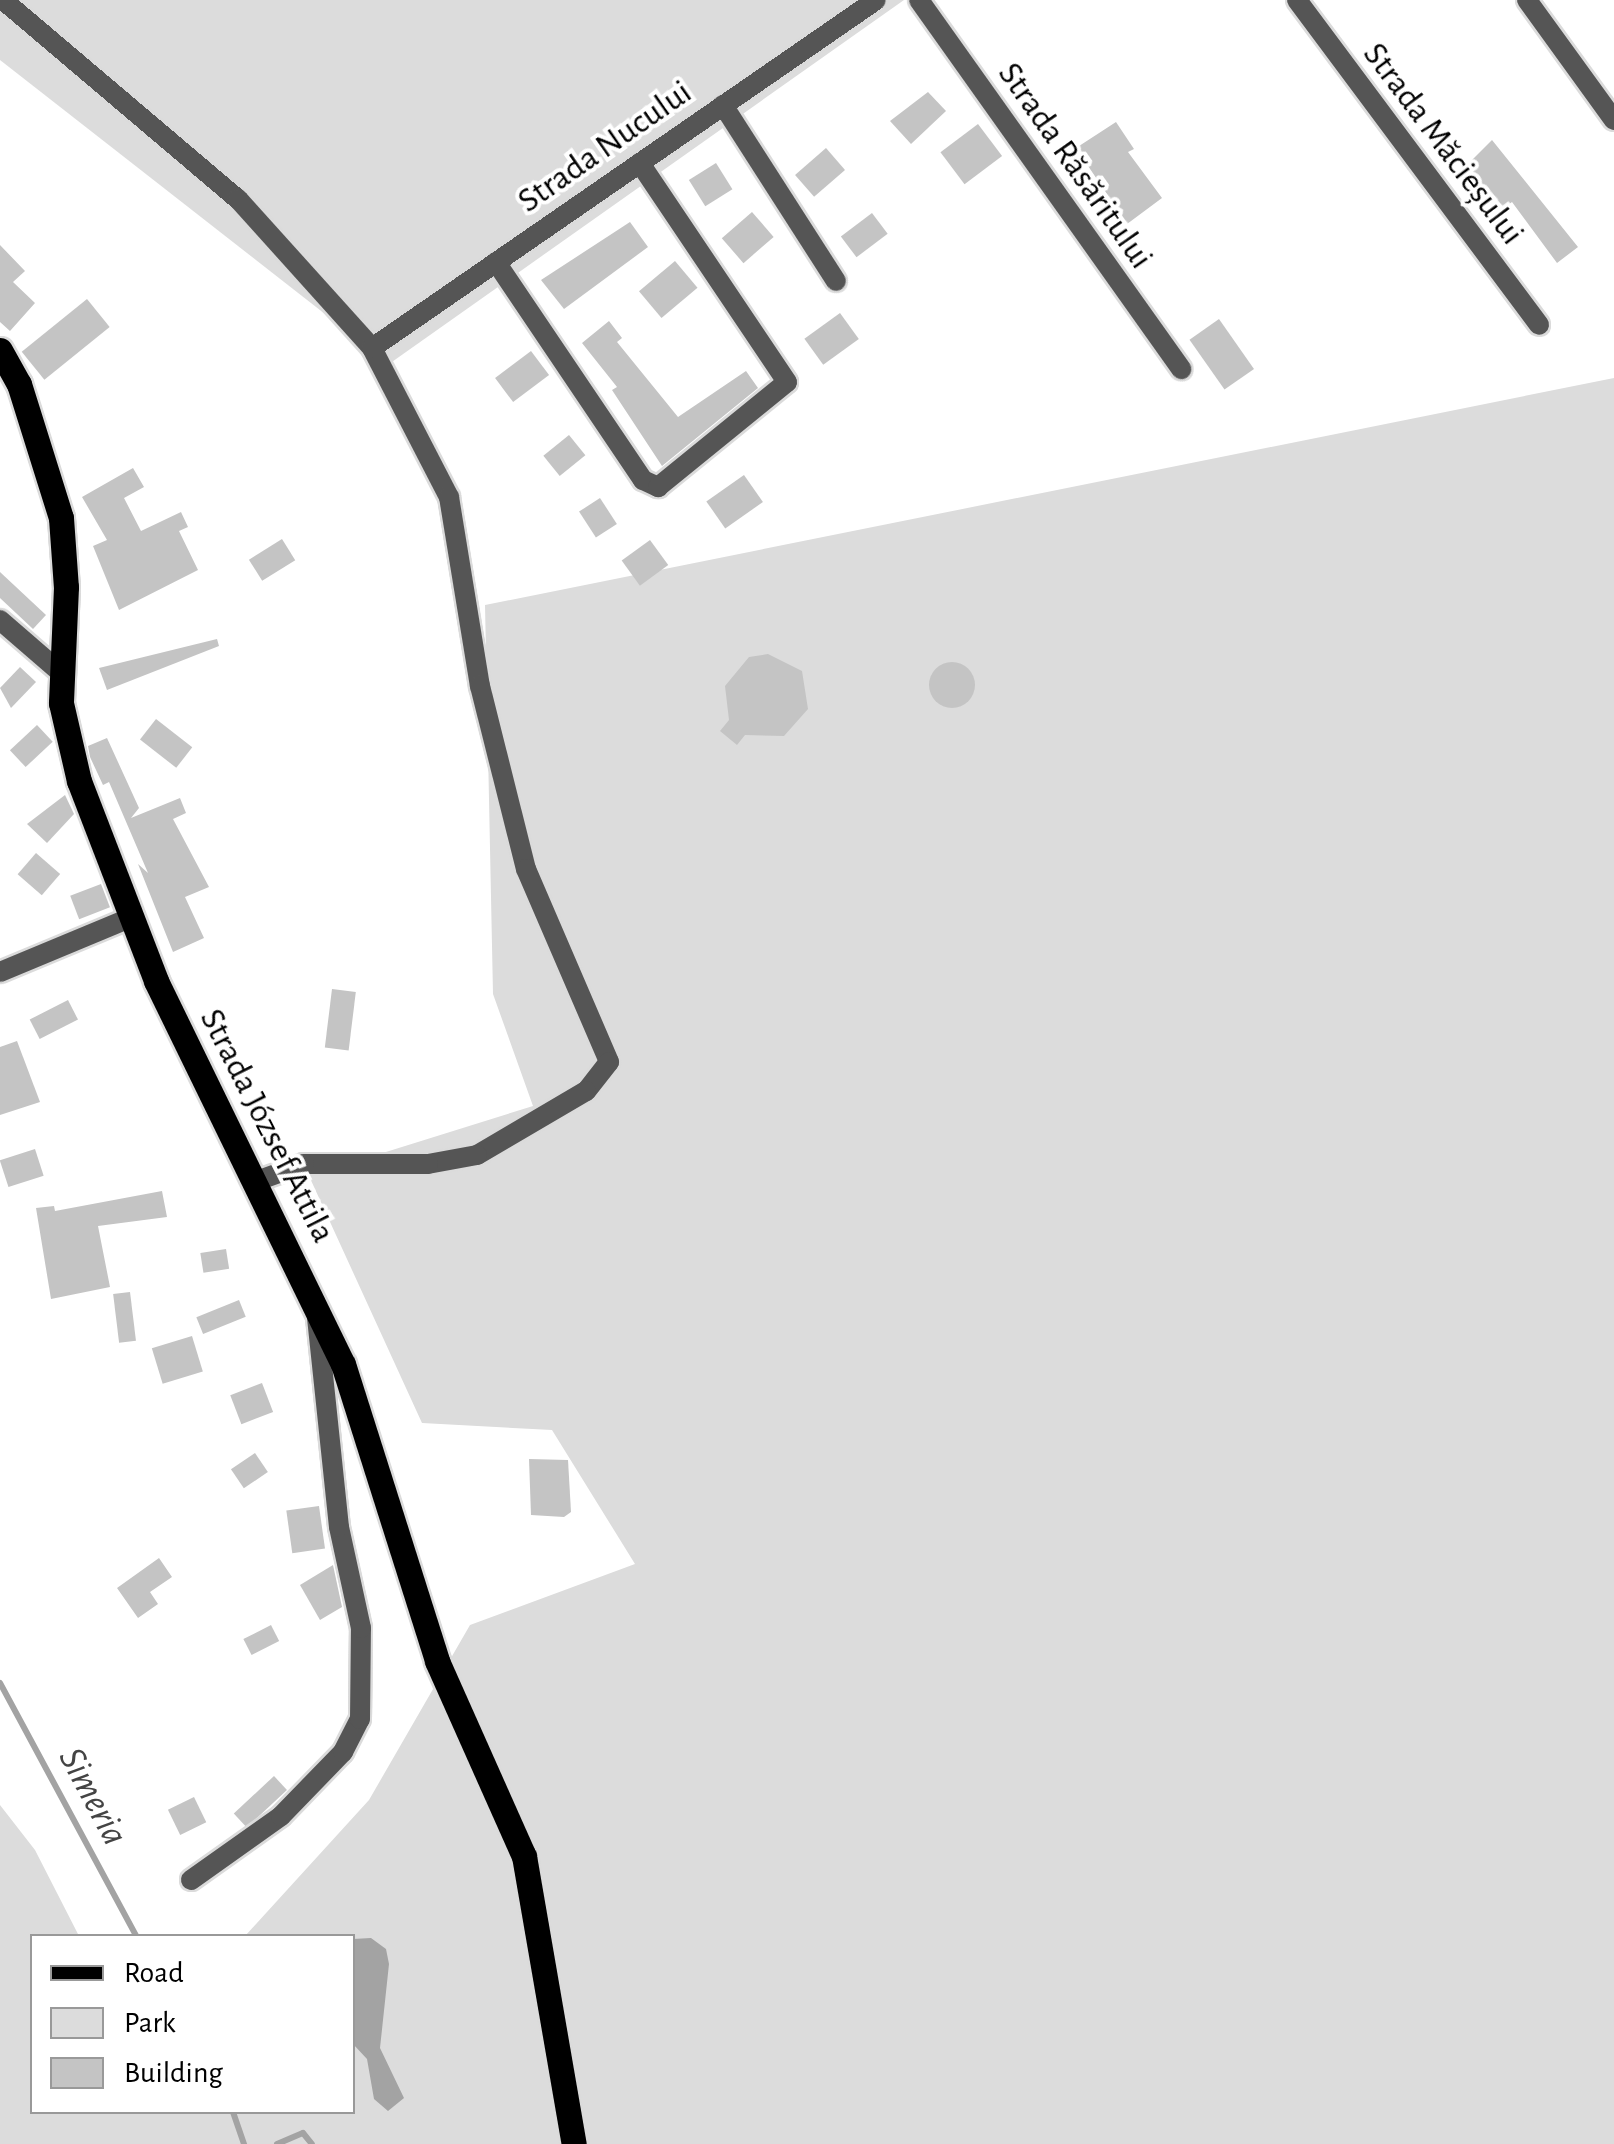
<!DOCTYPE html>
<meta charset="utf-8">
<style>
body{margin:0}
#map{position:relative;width:1614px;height:2144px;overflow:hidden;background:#fff;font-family:"Alegreya Sans",sans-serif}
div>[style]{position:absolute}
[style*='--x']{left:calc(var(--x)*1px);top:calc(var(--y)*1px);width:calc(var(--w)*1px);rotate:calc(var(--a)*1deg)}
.green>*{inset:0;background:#dcdcdc}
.water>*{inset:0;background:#a3a3a3}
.stream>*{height:6px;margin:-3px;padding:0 3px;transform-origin:3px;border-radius:3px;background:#a3a3a3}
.building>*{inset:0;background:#c4c4c4;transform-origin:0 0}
.round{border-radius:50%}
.roads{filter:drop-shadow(2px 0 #dbdbdb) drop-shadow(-2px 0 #dbdbdb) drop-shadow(0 2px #dbdbdb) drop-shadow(0 -2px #dbdbdb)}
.minor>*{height:20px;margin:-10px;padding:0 10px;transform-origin:10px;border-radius:10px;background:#555}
.primary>*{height:25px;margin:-12.5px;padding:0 12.5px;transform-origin:12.5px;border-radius:12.5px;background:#000}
span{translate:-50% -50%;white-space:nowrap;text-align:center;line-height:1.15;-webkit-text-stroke:8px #fff;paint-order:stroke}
.street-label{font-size:35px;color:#000}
.water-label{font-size:38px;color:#444;font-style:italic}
.legend{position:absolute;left:30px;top:1934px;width:325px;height:180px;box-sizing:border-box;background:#fff;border:2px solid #999;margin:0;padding:12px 18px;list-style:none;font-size:30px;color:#000}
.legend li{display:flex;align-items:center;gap:20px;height:50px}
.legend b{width:50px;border:2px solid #999}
</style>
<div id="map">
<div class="green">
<div style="clip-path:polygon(0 0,904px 0,389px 364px,0 60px)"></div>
<div style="clip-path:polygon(1614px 378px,1614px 2144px,0 2144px,0 1805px,35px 1850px,79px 1936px,32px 1936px,32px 2112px,352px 2112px,352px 1936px,245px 1936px,369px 1800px,470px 1625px,635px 1564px,552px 1430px,422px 1423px,309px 1176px,533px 1106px,493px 994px,485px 605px)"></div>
</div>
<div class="water">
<div style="clip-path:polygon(371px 1938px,386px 1949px,389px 1964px,380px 2048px,404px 2098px,388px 2111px,374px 2099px,367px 2059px,353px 2044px,353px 1939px)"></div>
</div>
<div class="stream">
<div style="--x:0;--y:1683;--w:287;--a:61.7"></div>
<div style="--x:233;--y:2112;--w:34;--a:71"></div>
<div style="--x:277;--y:2144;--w:28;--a:-23"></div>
<div style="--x:303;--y:2133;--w:14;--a:51"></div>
</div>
<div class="building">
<div style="clip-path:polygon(928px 92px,946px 111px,911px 144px,890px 121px)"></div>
<div style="clip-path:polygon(1116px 122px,1134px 149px,1128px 152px,1162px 198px,1127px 224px,1076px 148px)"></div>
<div style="left:978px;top:124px;width:40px;height:47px;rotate:53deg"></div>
<div style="clip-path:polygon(1492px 140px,1578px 247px,1557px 263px,1512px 202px,1500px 211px,1464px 168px)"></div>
<div style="left:826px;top:148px;width:29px;height:41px;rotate:49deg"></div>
<div style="left:716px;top:163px;width:31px;height:32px;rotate:58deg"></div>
<div style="left:752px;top:212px;width:33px;height:40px;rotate:49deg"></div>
<div style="left:872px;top:213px;width:26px;height:39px;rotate:53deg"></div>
<div style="clip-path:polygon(630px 222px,648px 247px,564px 309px,541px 280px)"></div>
<div style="clip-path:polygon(0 245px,25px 271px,13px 282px,35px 303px,10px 331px,0 322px)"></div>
<div style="left:675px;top:261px;width:35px;height:47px;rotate:50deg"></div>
<div style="left:87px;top:299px;width:36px;height:84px;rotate:51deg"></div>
<div style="left:840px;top:313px;width:32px;height:44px;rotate:54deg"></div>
<div style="left:1219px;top:319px;width:61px;height:36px;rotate:55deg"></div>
<div style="clip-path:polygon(609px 321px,622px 338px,617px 342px,678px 417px,746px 371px,758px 388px,662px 466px,612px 390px,617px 387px,582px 343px)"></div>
<div style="left:531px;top:351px;width:30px;height:45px;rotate:53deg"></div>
<div style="left:569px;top:435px;width:26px;height:33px;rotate:51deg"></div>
<div style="clip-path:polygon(133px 468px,144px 487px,124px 498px,141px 531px,181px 512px,188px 527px,179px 531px,198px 570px,119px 610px,93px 546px,107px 540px,82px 497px)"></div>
<div style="left:744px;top:475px;width:33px;height:46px;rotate:55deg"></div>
<div style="left:600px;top:498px;width:31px;height:25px;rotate:57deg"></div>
<div style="left:282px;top:539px;width:25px;height:39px;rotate:58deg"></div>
<div style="left:650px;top:540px;width:31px;height:35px;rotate:54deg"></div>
<div style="clip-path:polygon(0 572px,46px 615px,33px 629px,0 598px)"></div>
<div style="clip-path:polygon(217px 639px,219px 646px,107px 690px,99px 668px)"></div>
<div style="clip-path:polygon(768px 654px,802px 671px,808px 709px,784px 736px,745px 735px,737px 745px,720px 731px,729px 720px,725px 686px,749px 657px)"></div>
<div class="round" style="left:929px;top:662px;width:46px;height:46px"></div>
<div style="clip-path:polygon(20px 667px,36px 682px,11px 708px,0 688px)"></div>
<div style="left:156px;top:719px;width:46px;height:26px;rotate:38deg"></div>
<div style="left:37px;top:725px;width:23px;height:37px;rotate:47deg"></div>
<div style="clip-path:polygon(107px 738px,139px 808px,131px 818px,180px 798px,186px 813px,173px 819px,209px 887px,185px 897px,204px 938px,173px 952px,138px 864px,148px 873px,109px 782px,103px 785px,90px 757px,88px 746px)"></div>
<div style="clip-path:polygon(65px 795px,74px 814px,47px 843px,27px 824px)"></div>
<div style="left:36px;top:853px;width:32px;height:28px;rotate:41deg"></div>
<div style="left:101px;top:884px;width:25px;height:33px;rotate:69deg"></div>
<div style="left:332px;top:989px;width:24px;height:59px;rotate:7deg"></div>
<div style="left:68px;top:1000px;width:22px;height:43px;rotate:63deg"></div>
<div style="clip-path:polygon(17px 1041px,40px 1102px,0 1115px,0 1047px)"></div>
<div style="left:35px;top:1149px;width:28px;height:37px;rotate:72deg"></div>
<div style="clip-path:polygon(162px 1191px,167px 1217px,98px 1226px,110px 1287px,51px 1299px,36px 1208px,54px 1206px,55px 1211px)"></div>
<div style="left:226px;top:1249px;width:20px;height:26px;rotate:81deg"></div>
<div style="left:130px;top:1292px;width:49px;height:17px;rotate:83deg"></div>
<div style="left:239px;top:1300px;width:18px;height:46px;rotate:68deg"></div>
<div style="left:192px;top:1336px;width:37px;height:42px;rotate:73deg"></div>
<div style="left:262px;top:1383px;width:31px;height:34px;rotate:69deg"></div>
<div style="left:255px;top:1453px;width:23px;height:29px;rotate:56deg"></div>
<div style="clip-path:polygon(529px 1459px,568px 1460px,571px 1512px,564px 1517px,531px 1515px)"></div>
<div style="left:319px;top:1506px;width:43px;height:33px;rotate:82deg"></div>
<div style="clip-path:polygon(159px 1558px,172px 1577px,150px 1592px,158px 1604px,138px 1618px,117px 1588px)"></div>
<div style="clip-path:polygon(333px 1565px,342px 1607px,320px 1620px,300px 1585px)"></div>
<div style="left:271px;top:1625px;width:18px;height:31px;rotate:63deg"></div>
<div style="left:274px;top:1776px;width:19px;height:55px;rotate:47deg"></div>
<div style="left:194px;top:1797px;width:28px;height:29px;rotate:64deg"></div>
</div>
<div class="roads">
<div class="minor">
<div style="--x:3;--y:0;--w:308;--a:40.3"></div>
<div style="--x:238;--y:199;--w:200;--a:48"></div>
<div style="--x:372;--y:348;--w:168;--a:62.7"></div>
<div style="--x:449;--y:497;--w:192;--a:80.7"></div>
<div style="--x:480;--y:686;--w:189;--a:75.9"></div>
<div style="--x:526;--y:869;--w:210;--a:66.7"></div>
<div style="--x:609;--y:1062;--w:37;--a:128"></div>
<div style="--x:586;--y:1091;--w:126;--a:149.6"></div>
<div style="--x:477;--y:1155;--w:50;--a:169.6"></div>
<div style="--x:428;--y:1164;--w:124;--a:180"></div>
<div style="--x:304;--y:1164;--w:53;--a:160.2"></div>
<div style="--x:919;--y:0;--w:453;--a:54.6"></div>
<div style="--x:1297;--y:0;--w:405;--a:53.3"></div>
<div style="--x:1527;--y:0;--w:148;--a:54.1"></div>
<div style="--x:723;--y:105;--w:209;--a:57.3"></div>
<div style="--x:496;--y:262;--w:263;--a:56"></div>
<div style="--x:643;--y:480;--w:17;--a:25"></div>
<div style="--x:658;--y:487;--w:166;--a:-39.1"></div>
<div style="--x:787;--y:382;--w:264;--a:-123.9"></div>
<div style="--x:372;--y:348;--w:612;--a:-34.62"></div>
<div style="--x:0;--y:620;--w:79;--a:40.9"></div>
<div style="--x:0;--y:972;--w:141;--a:-22.6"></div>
<div style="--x:191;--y:1880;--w:110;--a:-35.4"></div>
<div style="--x:281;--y:1816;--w:89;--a:-45.9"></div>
<div style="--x:343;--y:1752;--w:37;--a:-63"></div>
<div style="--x:360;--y:1719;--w:91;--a:-89.4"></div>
<div style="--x:361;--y:1628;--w:103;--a:-102.3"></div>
<div style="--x:339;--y:1527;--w:211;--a:-96"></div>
</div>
<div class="primary">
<div style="--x:0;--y:350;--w:39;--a:61"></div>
<div style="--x:19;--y:384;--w:140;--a:72.6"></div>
<div style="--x:61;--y:518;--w:69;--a:85.9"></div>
<div style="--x:66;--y:587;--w:116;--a:92.5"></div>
<div style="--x:61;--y:703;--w:80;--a:77"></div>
<div style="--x:79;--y:781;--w:214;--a:68.9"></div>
<div style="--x:156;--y:981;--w:426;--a:64"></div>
<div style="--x:343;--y:1364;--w:312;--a:72.4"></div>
<div style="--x:437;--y:1661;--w:214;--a:66"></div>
<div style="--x:524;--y:1856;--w:292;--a:80.2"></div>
</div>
</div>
<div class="street-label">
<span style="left:1443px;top:144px;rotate:53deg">Strada Măcieșului</span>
<span style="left:605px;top:147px;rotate:-35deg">Strada Nucului</span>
<span style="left:1075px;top:166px;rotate:55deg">Strada Răsăritului</span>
<span style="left:267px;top:1126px;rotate:63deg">Strada József Attila</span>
</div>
<div class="water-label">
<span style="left:92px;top:1797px;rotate:62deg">Simeria</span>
</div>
<ul class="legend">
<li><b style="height:12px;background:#000"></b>Road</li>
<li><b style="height:28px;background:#dcdcdc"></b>Park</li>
<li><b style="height:28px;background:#c4c4c4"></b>Building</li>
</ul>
</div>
